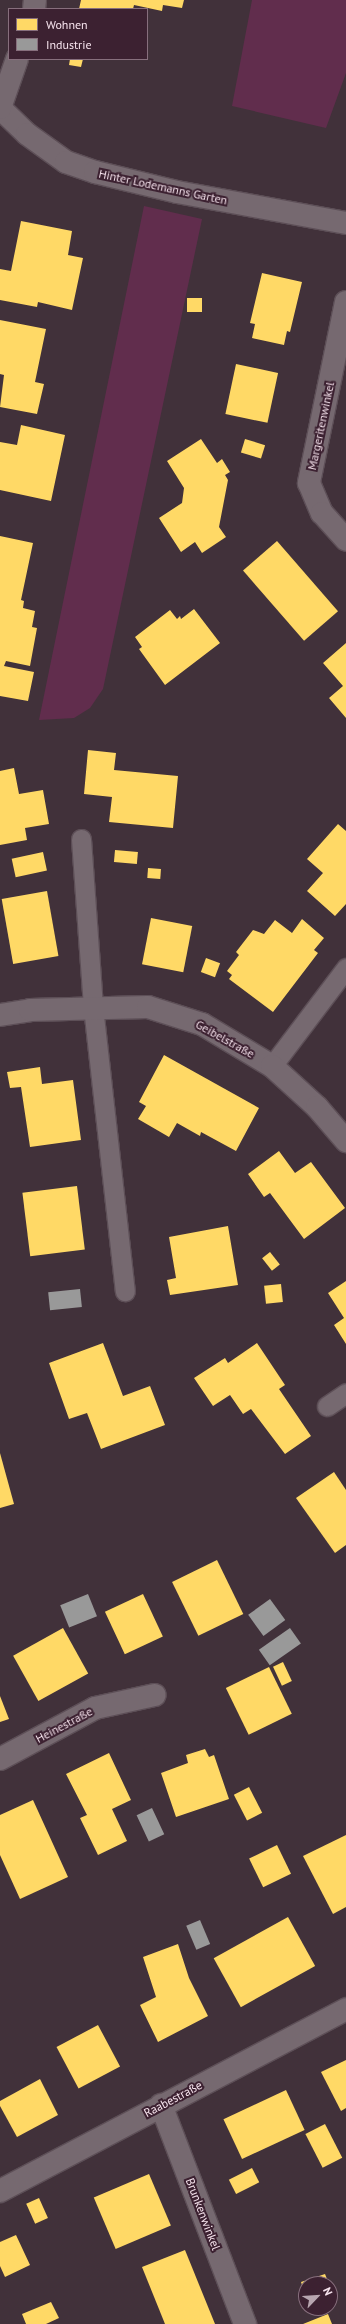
<!DOCTYPE html>
<meta charset="utf-8">
<style>
body{margin:0}
#map{position:relative;width:346px;height:2324px;overflow:hidden;background:#41313a;font-family:"PT Sans",sans-serif}
div>[style]{position:absolute}
[style*='--x']{left:calc(var(--x)*1px);top:calc(var(--y)*1px);width:calc(var(--w)*1px);rotate:calc(var(--a)*1deg)}
.green>*{inset:0;background:#612d4d}
.homes>*{inset:0;background:#ffd966;transform-origin:0 0}
.industry>*{inset:0;background:#999;transform-origin:0 0}
.roads{filter:drop-shadow(1px 0 #5d4f57) drop-shadow(-1px 0 #5d4f57) drop-shadow(0 1px #5d4f57) drop-shadow(0 -1px #5d4f57)}
.service>*{height:19px;margin:-9.5px;padding:0 9.5px;transform-origin:9.5px;border-radius:9.5px;background:#766970}
.minor>*{height:22px;margin:-11px;padding:0 11px;transform-origin:11px;border-radius:11px;background:#766970}
span{translate:-50% -50%;white-space:nowrap;text-align:center;line-height:1.15;-webkit-text-stroke:4px #3c2131;paint-order:stroke}
.street-label{font-size:12px;color:#f7e4ee}
.legend{position:absolute;left:8px;top:8px;width:140px;height:52px;box-sizing:border-box;background:#3c2131;border:1px solid #876f7d;margin:0;padding:5px 7px;list-style:none;font-size:12px;color:#f7e4ee}
.legend li{display:flex;align-items:center;gap:8px;height:20px}
.legend b{width:20px;border:1px solid #876f7d}
.north{position:absolute;left:298px;top:2276px;width:40px;height:40px;box-sizing:border-box;background:#3c2131;border:1px solid #876f7d;border-radius:50%;rotate:65deg;font-size:11px;font-weight:700;line-height:16px;text-align:center;color:#f7e4ee}
.north::after{content:'';display:block;margin:auto;width:14px;height:18px;background:#b7a5af;clip-path:polygon(50% 0,100% 100%,50% 72%,0 100%)}
</style>
<div id="map">
<div class="green">
<div style="clip-path:polygon(252px 0,346px 0,346px 73px,326px 128px,232px 106px)"></div>
<div style="clip-path:polygon(144px 206px,202px 219px,103px 689px,90px 708px,74px 718px,39px 720px)"></div>
</div>
<div class="homes">
<div style="clip-path:polygon(81px 0,184px 0,182px 8px,163px 5px,162px 11px,134px 5px,133px 9px,79px 9px)"></div>
<div style="clip-path:polygon(70px 59px,83px 59px,81px 67px,69px 65px)"></div>
<div style="clip-path:polygon(21px 221px,72px 231px,68px 255px,83px 258px,72px 310px,38px 302px,37px 307px,0 300px,0 269px,11px 271px)"></div>
<div style="clip-path:polygon(262px 273px,302px 282px,290px 332px,287px 331px,284px 345px,252px 338px,255px 324px,250px 323px)"></div>
<div style="left:187px;top:298px;width:15px;height:14px"></div>
<div style="clip-path:polygon(0 320px,46px 329px,35px 382px,44px 384px,37px 414px,0 407px,4px 375px,0 374px)"></div>
<div style="left:236px;top:364px;width:43px;height:51px;rotate:12deg"></div>
<div style="clip-path:polygon(21px 425px,65px 435px,51px 501px,0 490px,0 442px,17px 445px)"></div>
<div style="clip-path:polygon(201px 439px,217px 463px,222px 459px,230px 472px,225px 475px,228px 480px,219px 527px,226px 537px,202px 553px,195px 542px,181px 552px,159px 518px,182px 503px,184px 488px,167px 461px)"></div>
<div style="left:245px;top:439px;width:21px;height:14px;rotate:17deg"></div>
<div style="clip-path:polygon(0 536px,33px 543px,21px 600px,24px 601px,23px 608px,35px 611px,32px 627px,37px 628px,30px 666px,6px 661px,4px 666px,34px 672px,28px 701px,0 696px)"></div>
<div style="left:277px;top:541px;width:93px;height:45px;rotate:49deg"></div>
<div style="clip-path:polygon(194px 609px,220px 643px,165px 685px,139px 649px,142px 647px,135px 637px,170px 610px,177px 619px,180px 616px,181px 619px)"></div>
<div style="clip-path:polygon(346px 643px,346px 718px,329px 698px,343px 686px,323px 663px)"></div>
<div style="clip-path:polygon(88px 750px,116px 753px,114px 770px,178px 776px,173px 828px,109px 822px,112px 797px,84px 794px)"></div>
<div style="clip-path:polygon(14px 768px,19px 794px,43px 790px,49px 824px,25px 828px,27px 840px,0 845px,0 771px)"></div>
<div style="clip-path:polygon(338px 824px,346px 831px,346px 904px,335px 916px,307px 891px,323px 873px,307px 859px)"></div>
<div style="left:115px;top:850px;width:23px;height:12px;rotate:5deg"></div>
<div style="left:43px;top:852px;width:19px;height:32px;rotate:78deg"></div>
<div style="left:148px;top:868px;width:13px;height:10px;rotate:4deg"></div>
<div style="left:47px;top:891px;width:66px;height:46px;rotate:80deg"></div>
<div style="left:151px;top:918px;width:42px;height:47px;rotate:11deg"></div>
<div style="clip-path:polygon(302px 919px,324px 938px,314px 950px,318px 953px,273px 1012px,229px 979px,232px 975px,227px 971px,239px 955px,236px 952px,253px 930px,264px 934px,275px 920px,292px 933px)"></div>
<div style="left:206px;top:958px;width:15px;height:15px;rotate:20deg"></div>
<div style="clip-path:polygon(164px 1055px,259px 1108px,236px 1151px,201px 1132px,200px 1136px,177px 1123px,169px 1137px,138px 1119px,146px 1106px,139px 1102px)"></div>
<div style="clip-path:polygon(40px 1067px,42px 1084px,73px 1080px,81px 1140px,30px 1147px,21px 1087px,10px 1088px,7px 1072px)"></div>
<div style="clip-path:polygon(279px 1151px,295px 1173px,311px 1162px,345px 1208px,304px 1239px,270px 1193px,264px 1197px,248px 1174px)"></div>
<div style="left:77px;top:1186px;width:64px;height:55px;rotate:83deg"></div>
<div style="clip-path:polygon(228px 1226px,238px 1285px,170px 1295px,167px 1280px,176px 1278px,169px 1237px)"></div>
<div style="left:270px;top:1252px;width:16px;height:10px;rotate:52deg"></div>
<div style="clip-path:polygon(346px 1281px,346px 1344px,334px 1325px,344px 1318px,328px 1293px)"></div>
<div style="left:281px;top:1284px;width:18px;height:17px;rotate:84deg"></div>
<div style="clip-path:polygon(103px 1343px,123px 1396px,150px 1386px,165px 1425px,101px 1449px,87px 1413px,69px 1419px,49px 1363px)"></div>
<div style="clip-path:polygon(257px 1343px,285px 1385px,279px 1389px,311px 1436px,285px 1454px,251px 1409px,243px 1414px,230px 1395px,213px 1406px,194px 1378px,225px 1358px,228px 1363px)"></div>
<div style="clip-path:polygon(0 1453px,14px 1504px,0 1508px)"></div>
<div style="clip-path:polygon(334px 1472px,346px 1490px,346px 1545px,335px 1553px,296px 1498px)"></div>
<div style="left:217px;top:1560px;width:60px;height:50px;rotate:64deg"></div>
<div style="left:143px;top:1594px;width:47px;height:42px;rotate:65deg"></div>
<div style="left:63px;top:1628px;width:52px;height:57px;rotate:61deg"></div>
<div style="left:283px;top:1662px;width:21px;height:11px;rotate:65deg"></div>
<div style="left:269px;top:1667px;width:52px;height:48px;rotate:64deg"></div>
<div style="clip-path:polygon(0 1696px,9px 1719px,0 1722px)"></div>
<div style="clip-path:polygon(205px 1749px,209px 1757px,214px 1755px,229px 1799px,176px 1817px,161px 1773px,188px 1763px,186px 1755px)"></div>
<div style="clip-path:polygon(109px 1753px,131px 1800px,112px 1809px,127px 1841px,98px 1855px,80px 1818px,87px 1815px,66px 1774px)"></div>
<div style="left:249px;top:1787px;width:29px;height:17px;rotate:63deg"></div>
<div style="clip-path:polygon(33px 1800px,68px 1877px,20px 1899px,0 1855px,0 1815px)"></div>
<div style="clip-path:polygon(346px 1835px,346px 1907px,333px 1914px,303px 1856px)"></div>
<div style="left:277px;top:1845px;width:32px;height:31px;rotate:64deg"></div>
<div style="left:288px;top:1917px;width:56px;height:85px;rotate:61deg"></div>
<div style="clip-path:polygon(178px 1944px,189px 1978px,208px 2016px,158px 2042px,140px 2005px,156px 1997px,143px 1957px)"></div>
<div style="left:98px;top:2025px;width:47px;height:47px;rotate:62deg"></div>
<div style="clip-path:polygon(346px 2060px,346px 2108px,341px 2111px,321px 2072px)"></div>
<div style="clip-path:polygon(40px 2079px,58px 2115px,17px 2137px,0 2106px,0 2101px)"></div>
<div style="left:286px;top:2090px;width:44px;height:69px;rotate:65deg"></div>
<div style="left:325px;top:2124px;width:38px;height:22px;rotate:63deg"></div>
<div style="left:252px;top:2168px;width:16px;height:26px;rotate:63deg"></div>
<div style="left:149px;top:2174px;width:56px;height:60px;rotate:67deg"></div>
<div style="left:39px;top:2198px;width:22px;height:14px;rotate:66deg"></div>
<div style="clip-path:polygon(16px 2235px,30px 2265px,5px 2277px,0 2266px,0 2242px)"></div>
<div style="clip-path:polygon(185px 2250px,215px 2324px,165px 2324px,142px 2267px)"></div>
<div style="clip-path:polygon(325px 2274px,329px 2284px,306px 2284px,306px 2297px,301px 2282px)"></div>
<div style="clip-path:polygon(51px 2302px,59px 2318px,46px 2324px,26px 2324px,22px 2314px)"></div>
<div style="clip-path:polygon(328px 2314px,332px 2324px,303px 2324px)"></div>
</div>
<div class="industry">
<div style="left:80px;top:1289px;width:18px;height:32px;rotate:84deg"></div>
<div style="left:88px;top:1594px;width:24px;height:30px;rotate:68deg"></div>
<div style="left:270px;top:1599px;width:26px;height:27px;rotate:54deg"></div>
<div style="left:290px;top:1628px;width:19px;height:38px;rotate:55deg"></div>
<div style="left:152px;top:1808px;width:29px;height:17px;rotate:65deg"></div>
<div style="left:200px;top:1920px;width:26px;height:15px;rotate:67deg"></div>
</div>
<div class="roads">
<div class="service">
<div style="--x:81;--y:839;--w:168;--a:85.9"></div>
<div style="--x:93;--y:1007;--w:286;--a:83.6"></div>
<div style="--x:272;--y:1066;--w:123;--a:-52.9"></div>
<div style="--x:327;--y:1406;--w:23;--a:-34"></div>
</div>
<div class="minor">
<div style="--x:34;--y:9;--w:9;--a:-84"></div>
<div style="--x:0;--y:108;--w:37;--a:44"></div>
<div style="--x:27;--y:134;--w:48;--a:35.7"></div>
<div style="--x:66;--y:162;--w:31;--a:19"></div>
<div style="--x:95;--y:172;--w:84;--a:13.7"></div>
<div style="--x:177;--y:192;--w:172;--a:10.4"></div>
<div style="--x:0;--y:108;--w:52;--a:-70.9"></div>
<div style="--x:346;--y:302;--w:185;--a:101.6"></div>
<div style="--x:309;--y:483;--w:33;--a:67"></div>
<div style="--x:322;--y:513;--w:36;--a:48"></div>
<div style="--x:0;--y:1015;--w:30;--a:-9"></div>
<div style="--x:30;--y:1010;--w:118;--a:-1.5"></div>
<div style="--x:148;--y:1007;--w:57;--a:17.5"></div>
<div style="--x:202;--y:1024;--w:82;--a:31"></div>
<div style="--x:272;--y:1066;--w:61;--a:42.3"></div>
<div style="--x:317;--y:1107;--w:45;--a:49.5"></div>
<div style="--x:0;--y:1759;--w:108;--a:-28.2"></div>
<div style="--x:95;--y:1708;--w:61;--a:-12.2"></div>
<div style="--x:161;--y:2105;--w:235;--a:69"></div>
<div style="--x:0;--y:2191;--w:391;--a:-27.7"></div>
</div>
</div>
<div class="street-label">
<span style="left:163px;top:187px;rotate:12deg">Hinter Lodemanns Garten</span>
<span style="left:321px;top:426px;rotate:-78deg">Margeritenwinkel</span>
<span style="left:225px;top:1039px;rotate:29deg">Geibelstraße</span>
<span style="left:64px;top:1725px;rotate:-28deg">Heinestraße</span>
<span style="left:173px;top:2099px;rotate:-28deg">Raabestraße</span>
<span style="left:203px;top:2214px;rotate:69deg">Brunkenwinkel</span>
</div>
<ul class="legend">
<li><b style="height:11px;background:#ffd966"></b>Wohnen</li>
<li><b style="height:11px;background:#999"></b>Industrie</li>
</ul>
<div class="north">N</div>
</div>
